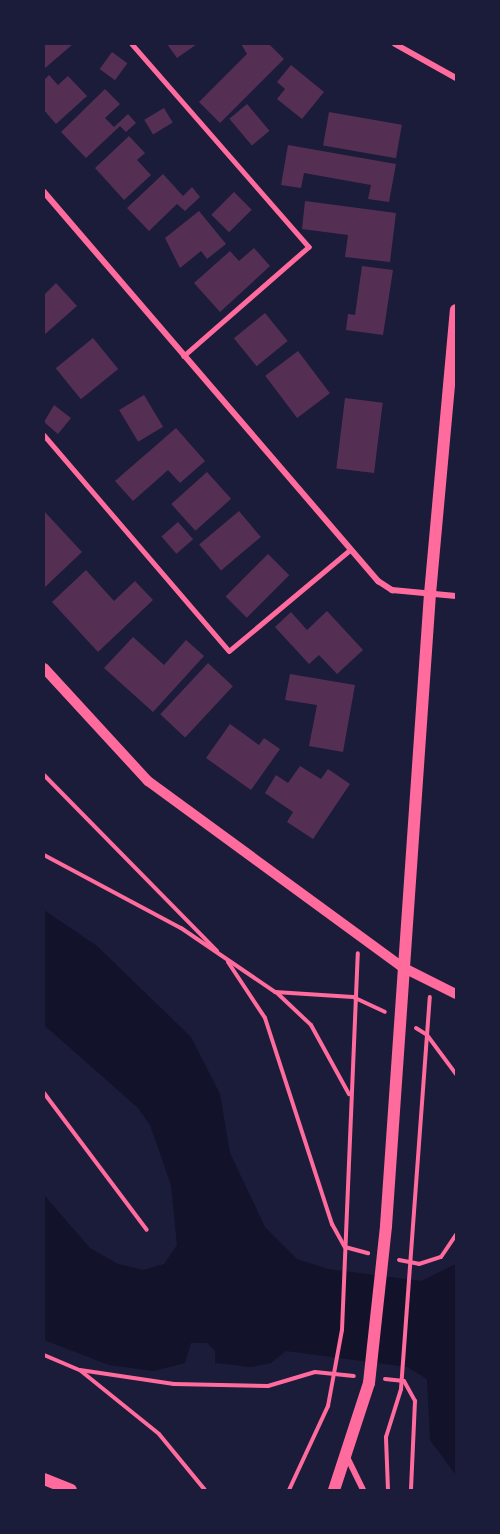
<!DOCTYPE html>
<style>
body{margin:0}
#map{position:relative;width:500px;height:1534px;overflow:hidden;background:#1b1b3a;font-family:Quicksand,sans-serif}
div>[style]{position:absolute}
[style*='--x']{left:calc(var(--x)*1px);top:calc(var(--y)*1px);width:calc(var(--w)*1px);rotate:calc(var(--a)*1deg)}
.water>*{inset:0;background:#12122b}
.building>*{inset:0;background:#542f53;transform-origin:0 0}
.path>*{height:4px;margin:-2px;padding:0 2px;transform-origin:2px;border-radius:2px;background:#ff6b9d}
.service>*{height:4.5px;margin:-2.25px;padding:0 2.25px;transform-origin:2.25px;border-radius:2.25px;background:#ff6b9d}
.minor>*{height:6px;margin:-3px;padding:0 3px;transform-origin:3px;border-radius:3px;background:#ff6b9d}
.tertiary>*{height:10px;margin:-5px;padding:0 5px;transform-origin:5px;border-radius:5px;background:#ff6b9d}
.secondary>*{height:12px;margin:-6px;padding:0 6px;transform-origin:6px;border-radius:6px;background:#ff6b9d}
span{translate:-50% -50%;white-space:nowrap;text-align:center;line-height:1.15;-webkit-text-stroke:6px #1b1b3a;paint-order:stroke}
.frame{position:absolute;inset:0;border:45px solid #1b1b3a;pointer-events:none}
</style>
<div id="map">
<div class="water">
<div style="clip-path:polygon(44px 910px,97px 946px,191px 1037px,220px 1094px,230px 1153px,265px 1227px,297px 1259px,328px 1269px,421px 1281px,456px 1264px,456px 1475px,430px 1440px,427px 1379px,407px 1367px,286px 1351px,271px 1363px,251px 1367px,215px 1363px,215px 1351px,207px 1343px,191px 1343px,185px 1363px,154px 1371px,109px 1365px,44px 1340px,44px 1195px,90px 1248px,118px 1264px,143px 1270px,164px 1264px,177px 1245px,171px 1185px,150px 1125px,137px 1107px,44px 1025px)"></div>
</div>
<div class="building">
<div style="clip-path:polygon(44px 44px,73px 44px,44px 69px)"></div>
<div style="clip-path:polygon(167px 44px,197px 44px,177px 58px)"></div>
<div style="clip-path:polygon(241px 44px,269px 44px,284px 59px,220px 123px,199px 102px,247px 54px)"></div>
<div style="left:112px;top:52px;width:19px;height:21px;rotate:36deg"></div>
<div style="clip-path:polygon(291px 65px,324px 92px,302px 119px,277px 99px,285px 89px,277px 82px)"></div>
<div style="clip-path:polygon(49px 75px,58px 85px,68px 76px,87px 96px,56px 124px,44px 110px,44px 80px)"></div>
<div style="clip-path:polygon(105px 89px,120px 104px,105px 118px,114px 127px,128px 114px,136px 123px,126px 132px,120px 126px,86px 158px,61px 132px)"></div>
<div style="left:247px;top:104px;width:35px;height:23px;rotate:50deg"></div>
<div style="left:164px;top:108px;width:17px;height:23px;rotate:59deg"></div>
<div style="left:329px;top:112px;width:74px;height:34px;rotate:10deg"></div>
<div style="clip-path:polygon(129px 136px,145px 153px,137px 160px,151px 175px,124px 200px,95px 168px)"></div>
<div style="clip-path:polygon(288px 145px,396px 164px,389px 202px,368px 199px,371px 185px,304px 173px,301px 188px,281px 185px)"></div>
<div style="clip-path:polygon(163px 174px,183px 196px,192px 187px,200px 197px,185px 211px,177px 204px,149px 231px,127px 208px)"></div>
<div style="left:234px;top:192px;width:25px;height:32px;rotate:45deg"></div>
<div style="clip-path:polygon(305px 201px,396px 213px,390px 262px,345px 257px,348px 235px,302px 229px)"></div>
<div style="clip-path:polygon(199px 211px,226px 244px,207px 259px,201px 251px,180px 268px,165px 238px)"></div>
<div style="clip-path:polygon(254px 248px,270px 266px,220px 312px,194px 283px,230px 251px,239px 261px)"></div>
<div style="clip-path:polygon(362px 266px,393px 270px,383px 335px,346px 330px,348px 314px,355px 315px)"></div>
<div style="clip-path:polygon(56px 283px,77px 306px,44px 335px,44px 295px)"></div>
<div style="left:265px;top:313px;width:36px;height:40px;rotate:51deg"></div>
<div style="left:93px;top:338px;width:40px;height:48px;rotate:51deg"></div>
<div style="left:298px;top:351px;width:53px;height:41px;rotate:53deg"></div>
<div style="left:144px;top:395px;width:37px;height:29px;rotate:59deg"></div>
<div style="left:345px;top:398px;width:38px;height:71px;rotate:7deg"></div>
<div style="clip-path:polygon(54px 405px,71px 418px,58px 434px,44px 422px)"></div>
<div style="clip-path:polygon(176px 428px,205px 461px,180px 483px,168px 470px,133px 501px,115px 481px)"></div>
<div style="left:207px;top:472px;width:36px;height:48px;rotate:48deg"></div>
<div style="clip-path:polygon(44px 511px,82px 552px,44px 588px)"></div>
<div style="left:239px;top:511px;width:34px;height:52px;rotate:50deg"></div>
<div style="left:178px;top:522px;width:23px;height:22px;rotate:49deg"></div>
<div style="left:268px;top:554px;width:30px;height:60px;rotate:45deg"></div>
<div style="clip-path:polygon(86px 570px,114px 601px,135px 581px,153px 600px,98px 652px,52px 602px)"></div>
<div style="clip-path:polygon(327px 611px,363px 650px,337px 674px,319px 655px,309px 664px,275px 627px,291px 612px,307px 630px)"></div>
<div style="clip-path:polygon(133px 637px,164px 665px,186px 640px,204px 656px,153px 712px,104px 668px)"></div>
<div style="left:208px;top:663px;width:34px;height:70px;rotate:43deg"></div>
<div style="clip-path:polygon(290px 674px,355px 685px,343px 752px,309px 746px,317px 705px,285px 700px)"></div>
<div style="clip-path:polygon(230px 724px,259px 745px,264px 738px,280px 749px,251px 790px,206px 758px)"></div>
<div style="clip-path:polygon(300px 766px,321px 779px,328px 769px,350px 784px,313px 839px,287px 822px,293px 812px,265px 793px,276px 775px,288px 783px)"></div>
</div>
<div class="path">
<div style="--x:44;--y:775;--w:247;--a:45.5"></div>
<div style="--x:44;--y:855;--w:155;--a:28.1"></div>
<div style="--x:181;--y:928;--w:114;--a:34.2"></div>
<div style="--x:275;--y:992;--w:78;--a:3.7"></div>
<div style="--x:353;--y:997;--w:35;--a:25"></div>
<div style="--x:228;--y:962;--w:67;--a:56.5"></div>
<div style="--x:265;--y:1018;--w:217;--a:72"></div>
<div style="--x:332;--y:1224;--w:26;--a:61"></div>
<div style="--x:345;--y:1247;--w:24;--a:15"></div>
<div style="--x:276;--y:992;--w:48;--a:43.3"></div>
<div style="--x:311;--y:1025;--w:79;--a:61.2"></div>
<div style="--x:416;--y:1028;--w:13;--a:32"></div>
<div style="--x:427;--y:1035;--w:49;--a:53.4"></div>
<div style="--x:44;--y:1093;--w:171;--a:53.1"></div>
<div style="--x:399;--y:1260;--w:20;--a:11"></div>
<div style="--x:419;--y:1264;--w:23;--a:-18"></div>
<div style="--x:441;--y:1257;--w:27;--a:-56"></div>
<div style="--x:44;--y:1355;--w:39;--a:23"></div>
<div style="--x:80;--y:1370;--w:95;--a:8.5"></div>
<div style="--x:174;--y:1384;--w:94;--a:1.2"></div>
<div style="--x:268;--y:1386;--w:49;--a:-16.6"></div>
<div style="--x:315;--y:1372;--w:39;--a:6"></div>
<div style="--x:81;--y:1371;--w:100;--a:38.9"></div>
<div style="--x:159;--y:1434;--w:72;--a:50.6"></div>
<div style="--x:385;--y:1379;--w:19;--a:6"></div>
<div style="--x:404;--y:1381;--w:23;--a:61"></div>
<div style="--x:415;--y:1401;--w:89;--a:92.6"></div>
<div style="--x:289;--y:1490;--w:93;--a:-65.1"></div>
<div style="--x:328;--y:1406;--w:77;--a:-79.6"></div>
<div style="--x:342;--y:1330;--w:377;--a:-87.6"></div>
<div style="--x:388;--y:1490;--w:53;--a:-92.2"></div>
<div style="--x:386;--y:1437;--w:50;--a:-72.6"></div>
<div style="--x:401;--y:1389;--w:393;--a:-85.8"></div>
</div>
<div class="service">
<div style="--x:132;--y:44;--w:269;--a:48.9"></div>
<div style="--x:309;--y:247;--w:166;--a:138.9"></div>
<div style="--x:44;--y:435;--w:284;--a:49.4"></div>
<div style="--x:229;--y:651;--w:158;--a:-39.9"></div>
</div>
<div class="minor">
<div style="--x:395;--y:44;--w:70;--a:29.1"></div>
<div style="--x:44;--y:192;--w:513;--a:49.35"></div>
<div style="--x:378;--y:581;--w:17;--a:33"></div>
<div style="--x:392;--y:590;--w:64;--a:5.4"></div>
<div style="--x:348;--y:1459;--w:34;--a:64"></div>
</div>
<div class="tertiary">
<div style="--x:44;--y:668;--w:154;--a:47.4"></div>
<div style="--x:148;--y:781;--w:315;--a:36.2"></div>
<div style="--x:402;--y:967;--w:60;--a:26.6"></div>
</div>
<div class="secondary">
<div style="--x:44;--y:1479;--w:29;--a:22"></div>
<div style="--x:334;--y:1490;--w:113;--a:-71.9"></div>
<div style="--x:369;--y:1383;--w:158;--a:-83.8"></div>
<div style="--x:386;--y:1226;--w:634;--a:-86.02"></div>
<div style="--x:430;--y:594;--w:285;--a:-84.8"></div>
</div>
<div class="frame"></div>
</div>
